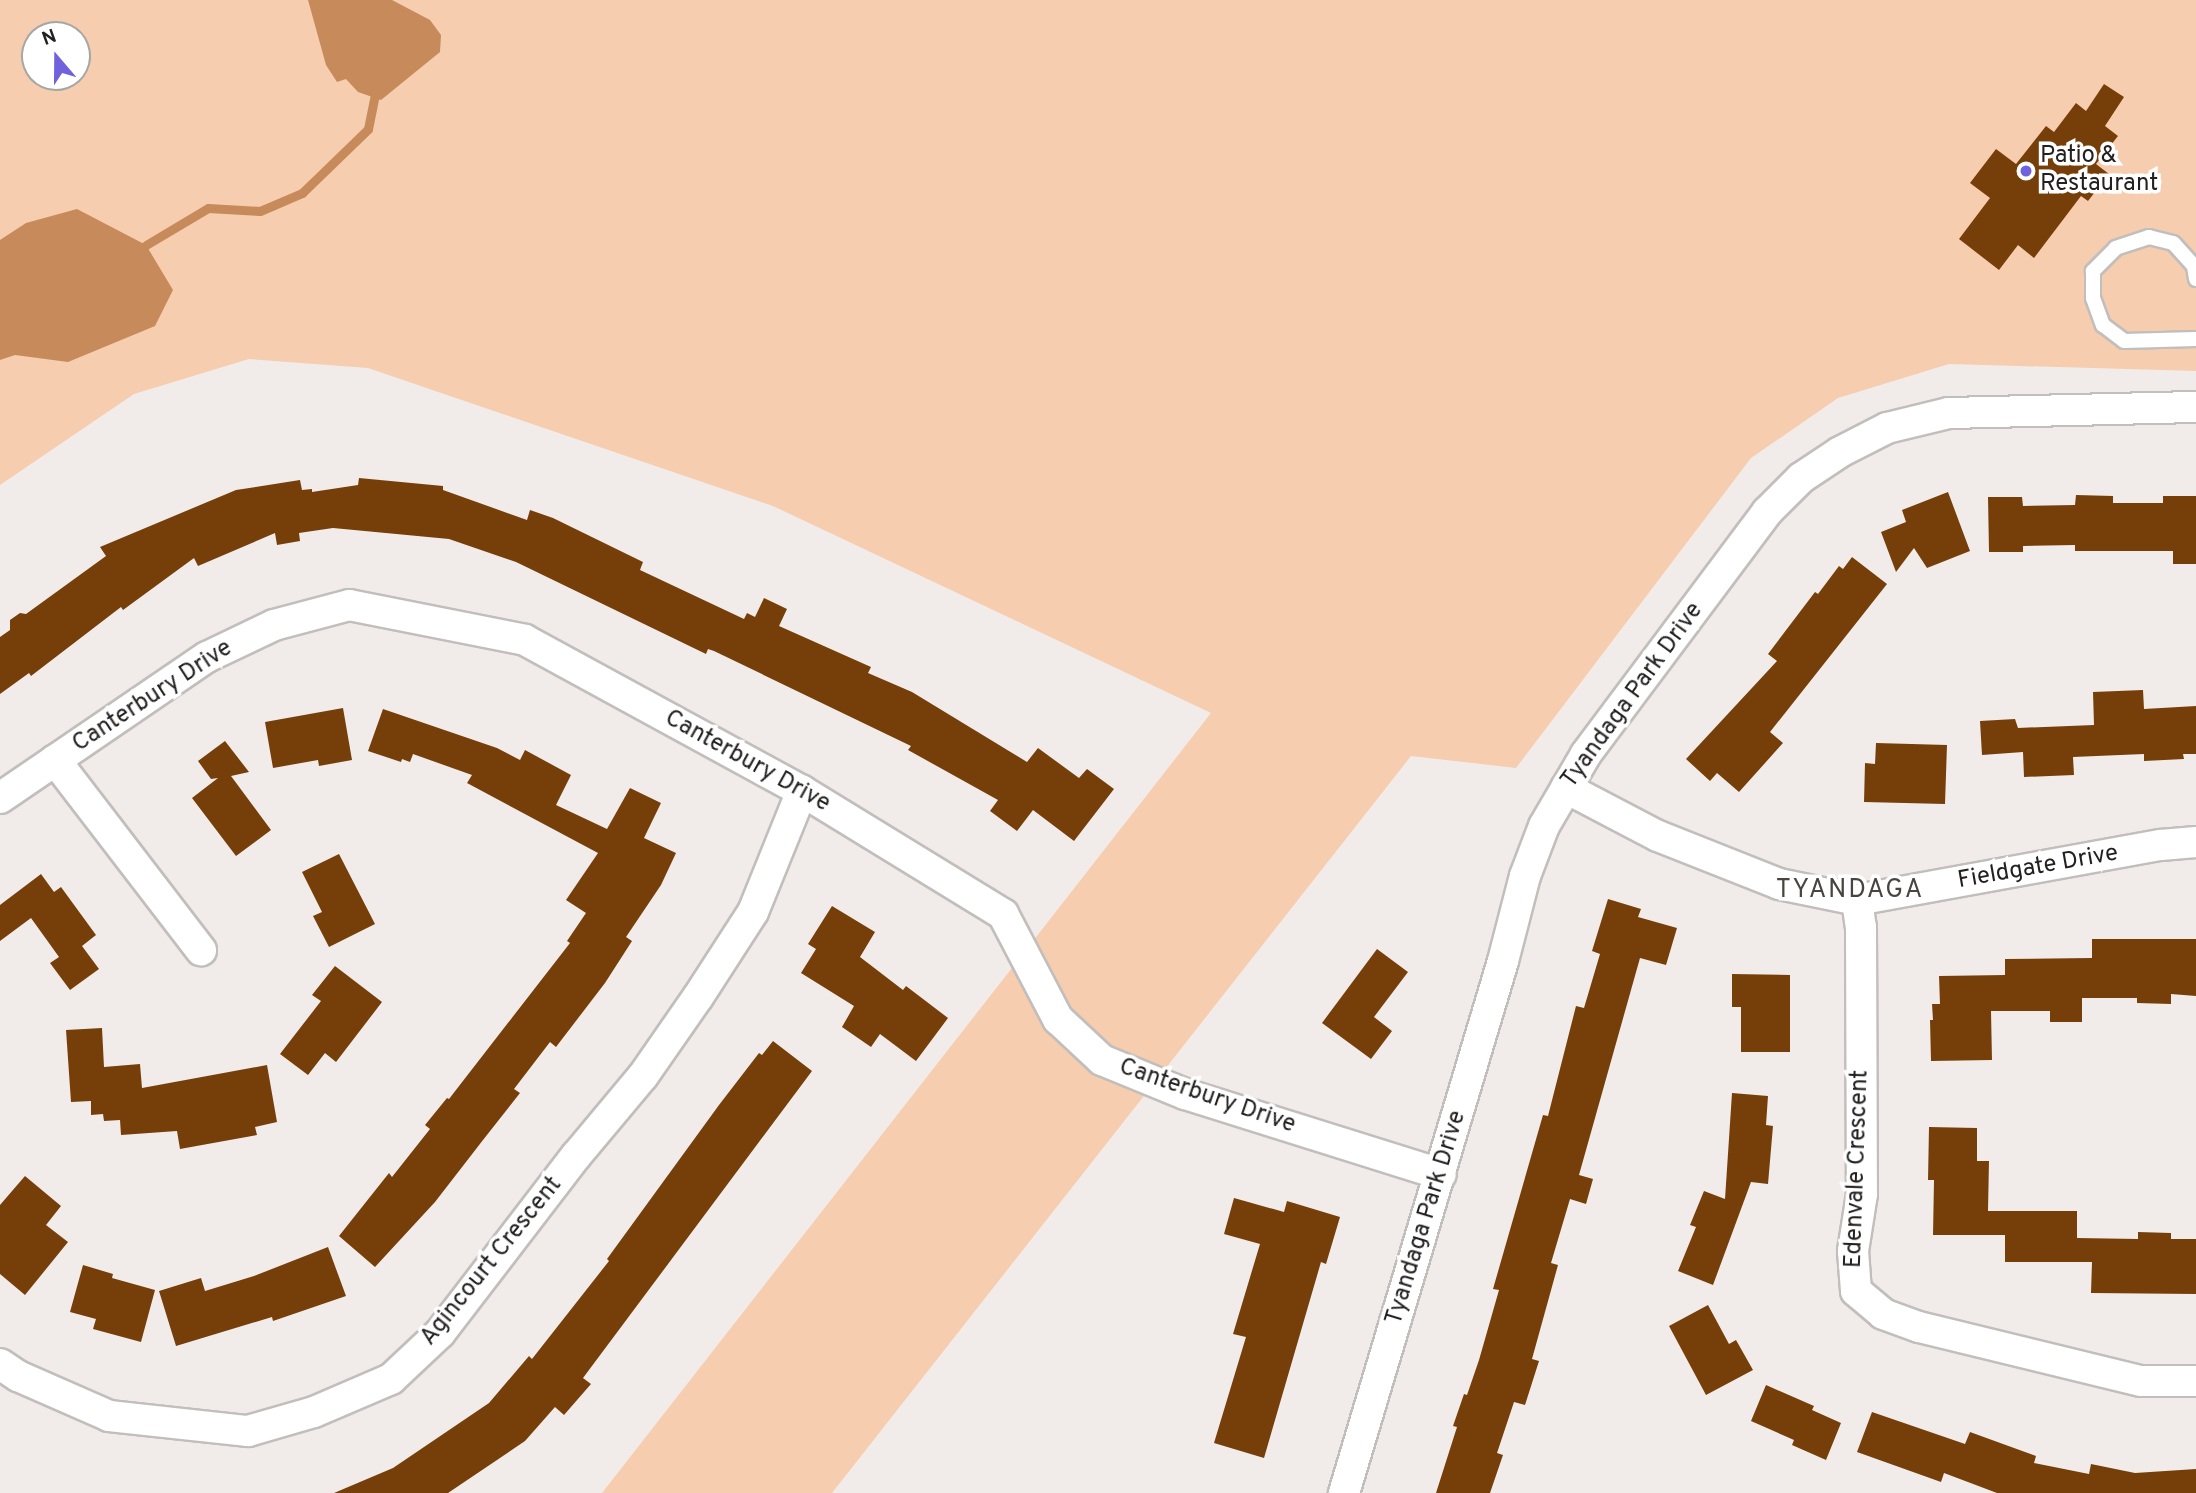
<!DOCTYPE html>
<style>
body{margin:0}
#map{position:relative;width:2196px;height:1493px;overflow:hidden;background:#f1ece9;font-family:Overpass,sans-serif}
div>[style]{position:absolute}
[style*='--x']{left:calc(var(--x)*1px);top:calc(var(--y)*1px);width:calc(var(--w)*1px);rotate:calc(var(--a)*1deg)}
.green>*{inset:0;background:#f7cdaf}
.water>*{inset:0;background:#c78a5b}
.stream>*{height:9px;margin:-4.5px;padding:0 4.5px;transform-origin:4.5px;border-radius:4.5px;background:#c78a5b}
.building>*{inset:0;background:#763f09}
.roads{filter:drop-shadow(2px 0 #c2bebb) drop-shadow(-2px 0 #c2bebb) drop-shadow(0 2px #c2bebb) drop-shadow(0 -2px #c2bebb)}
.lane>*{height:14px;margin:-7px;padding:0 7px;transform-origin:7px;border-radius:7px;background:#fff}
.street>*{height:30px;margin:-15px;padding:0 15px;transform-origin:15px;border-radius:15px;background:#fff}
.dots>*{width:19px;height:19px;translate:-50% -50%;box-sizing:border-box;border:4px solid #fff;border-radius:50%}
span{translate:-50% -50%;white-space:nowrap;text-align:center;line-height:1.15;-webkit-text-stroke:7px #fff;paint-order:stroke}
.poi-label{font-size:24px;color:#232120}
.left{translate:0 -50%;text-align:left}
.street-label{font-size:24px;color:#232120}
.neighbourhood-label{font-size:26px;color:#474441;letter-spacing:2px}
.north{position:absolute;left:21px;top:21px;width:70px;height:70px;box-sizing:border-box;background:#fff;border:2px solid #a7a6a6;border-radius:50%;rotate:340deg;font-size:19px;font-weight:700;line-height:28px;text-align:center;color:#232120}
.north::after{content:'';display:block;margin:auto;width:24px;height:32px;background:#7062dc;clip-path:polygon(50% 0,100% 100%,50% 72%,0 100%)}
</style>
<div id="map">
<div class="green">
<div style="clip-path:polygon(evenodd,0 0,2196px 0,2196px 371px,1949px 364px,1838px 398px,1751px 458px,1516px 768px,1411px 756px,832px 1493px,602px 1493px,1211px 713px,773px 506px,368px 368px,249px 359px,134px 394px,0 485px,0 0,35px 35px,77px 35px,77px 77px,35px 77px,35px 35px)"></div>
</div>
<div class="water">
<div style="clip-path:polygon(308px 0,392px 0,430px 20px,441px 35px,440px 52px,381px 100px,358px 92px,346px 79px,337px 82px,326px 65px)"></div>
<div style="clip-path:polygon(77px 209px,146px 245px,173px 290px,155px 326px,68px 362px,15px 355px,0 360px,0 240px,26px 223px)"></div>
</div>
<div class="stream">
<div style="--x:146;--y:245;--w:72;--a:-30.8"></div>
<div style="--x:208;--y:208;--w:52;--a:3.3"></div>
<div style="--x:260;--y:211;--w:46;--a:-23.2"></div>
<div style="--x:302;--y:193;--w:92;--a:-44.1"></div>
<div style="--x:368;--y:129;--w:41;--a:-78.7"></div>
</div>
<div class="building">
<div style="clip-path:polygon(2104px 84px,2124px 97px,2105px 126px,2118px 136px,2096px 164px,2109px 174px,2088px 201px,2081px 196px,2034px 258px,2018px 245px,1999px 270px,1959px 239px,1990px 198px,1970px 183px,1996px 149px,2016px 164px,2046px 126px,2054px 132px,2076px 103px,2086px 111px)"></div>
<div style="clip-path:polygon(359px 478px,443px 486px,443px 490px,527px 520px,530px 510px,553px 518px,643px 562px,640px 570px,744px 619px,747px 613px,755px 617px,764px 598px,787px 609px,779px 626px,871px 667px,868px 673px,912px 692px,1027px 762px,1038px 748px,1079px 778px,1087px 769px,1114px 789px,1074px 841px,1033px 810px,1017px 831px,990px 811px,998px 800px,908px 750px,911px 746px,714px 651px,708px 649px,706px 654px,516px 562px,449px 539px,333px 528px,299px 533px,300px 541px,277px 545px,275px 533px,198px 566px,194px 558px,123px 610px,121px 607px,31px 676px,29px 673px,0 694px,0 637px,10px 630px,10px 620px,20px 613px,26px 614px,106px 556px,100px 547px,236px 490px,300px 480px,302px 490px,312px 489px,312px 492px,358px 485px)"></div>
<div style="clip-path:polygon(1948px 492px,1970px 551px,1927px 568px,1914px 548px,1896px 572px,1881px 532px,1906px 522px,1902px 510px)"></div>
<div style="clip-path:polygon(2076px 495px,2113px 496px,2113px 503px,2163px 503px,2163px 496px,2196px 496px,2196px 564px,2173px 564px,2173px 551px,2075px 551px,2075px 545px,2023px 546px,2023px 552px,1989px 552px,1988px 497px,2022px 497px,2023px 506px,2075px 505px)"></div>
<div style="clip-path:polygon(1852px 557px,1887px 584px,1770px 732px,1783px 743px,1739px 792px,1717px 773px,1710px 781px,1686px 759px,1777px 661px,1768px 654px,1815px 592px,1818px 594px,1839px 566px,1843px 569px)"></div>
<div style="clip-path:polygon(2143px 690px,2144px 709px,2196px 706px,2196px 754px,2183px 754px,2184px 759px,2144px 761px,2144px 754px,2073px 757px,2074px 775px,2024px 777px,2023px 752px,1982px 755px,1980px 721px,2015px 719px,2018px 728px,2094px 725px,2093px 692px)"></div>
<div style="clip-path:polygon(343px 708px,352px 760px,319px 766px,318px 760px,273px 768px,265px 722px)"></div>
<div style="clip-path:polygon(383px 709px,497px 748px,520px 760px,525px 750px,571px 775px,556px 805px,607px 829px,630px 788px,661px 803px,644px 838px,676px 853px,661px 885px,626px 937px,632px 941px,605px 983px,556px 1047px,550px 1042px,514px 1089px,520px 1093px,483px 1140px,435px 1202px,375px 1267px,339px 1236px,389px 1173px,392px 1177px,430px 1129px,425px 1125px,447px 1098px,449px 1099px,570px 943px,567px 941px,586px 913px,566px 900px,598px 853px,467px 783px,472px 775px,413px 754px,410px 762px,402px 759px,401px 762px,368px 751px)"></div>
<div style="clip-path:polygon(225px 741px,249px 772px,231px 776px,271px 830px,236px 856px,192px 798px,218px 778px,211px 779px,198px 761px)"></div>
<div style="clip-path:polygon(1876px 743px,1947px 745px,1945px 804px,1864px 802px,1865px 763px,1875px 764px)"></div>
<div style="clip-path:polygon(339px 854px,375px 924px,329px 947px,313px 916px,322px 912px,302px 872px)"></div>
<div style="clip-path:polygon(41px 874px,54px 892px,61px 887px,96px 935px,82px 946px,99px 969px,70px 990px,50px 963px,59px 957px,31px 918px,0 941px,0 905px)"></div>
<div style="clip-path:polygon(1608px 899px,1641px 909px,1638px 917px,1677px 928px,1666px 965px,1640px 958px,1579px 1175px,1593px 1179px,1586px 1204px,1570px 1199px,1551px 1263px,1558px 1265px,1532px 1359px,1539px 1361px,1525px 1405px,1514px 1402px,1497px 1453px,1503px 1455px,1490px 1493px,1436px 1493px,1457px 1427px,1453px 1426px,1464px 1394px,1467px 1395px,1479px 1360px,1499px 1290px,1493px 1289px,1543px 1115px,1548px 1116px,1576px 1006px,1584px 1008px,1600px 954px,1592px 951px)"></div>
<div style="clip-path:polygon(832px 906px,875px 932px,860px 957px,903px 990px,906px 986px,948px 1018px,916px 1061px,880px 1034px,871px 1047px,842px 1027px,854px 1006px,801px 973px,816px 949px,808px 944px)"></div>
<div style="clip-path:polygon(2092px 939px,2196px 939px,2196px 996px,2171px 994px,2171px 1004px,2137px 1003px,2137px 998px,2082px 998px,2082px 1022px,2050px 1022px,2050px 1011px,1991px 1011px,1992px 1060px,1931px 1061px,1930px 1020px,1933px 1020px,1932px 1004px,1940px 1004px,1939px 976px,2005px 975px,2005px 959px,2092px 958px)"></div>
<div style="clip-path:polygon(1377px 949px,1408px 972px,1374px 1017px,1392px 1031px,1371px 1059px,1322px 1023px)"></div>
<div style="clip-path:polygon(335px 966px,382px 1002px,336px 1062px,325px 1053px,308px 1075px,280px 1054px,321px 1001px,312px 995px)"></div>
<div style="clip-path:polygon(1732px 974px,1790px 975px,1790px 1052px,1741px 1052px,1741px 1007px,1732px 1007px)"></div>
<div style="clip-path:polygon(102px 1028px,104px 1067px,140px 1064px,142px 1088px,267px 1065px,277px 1122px,255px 1127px,257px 1135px,180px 1149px,177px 1131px,121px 1135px,120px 1120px,104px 1121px,103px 1114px,91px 1115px,91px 1101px,71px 1102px,66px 1030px)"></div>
<div style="clip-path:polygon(773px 1041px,812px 1071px,583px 1378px,591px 1384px,564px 1415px,555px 1407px,525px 1441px,448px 1493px,334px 1493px,393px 1468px,489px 1403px,529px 1356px,532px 1359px,609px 1261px,607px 1259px,719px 1105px,759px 1053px,762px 1055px)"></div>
<div style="clip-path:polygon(1732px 1093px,1768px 1096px,1766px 1125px,1773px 1126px,1768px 1184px,1751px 1182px,1713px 1285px,1678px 1271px,1696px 1227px,1690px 1225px,1704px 1191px,1725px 1199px)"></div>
<div style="clip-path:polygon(1929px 1127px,1977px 1128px,1977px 1161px,1989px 1161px,1988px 1211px,2077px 1211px,2077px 1238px,2138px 1239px,2138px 1232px,2171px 1233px,2171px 1239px,2196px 1239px,2196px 1294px,2091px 1293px,2092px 1262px,2005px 1262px,2005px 1235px,1933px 1235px,1934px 1180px,1928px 1180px)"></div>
<div style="clip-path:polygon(25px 1176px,61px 1206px,46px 1225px,68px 1242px,25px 1295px,0 1274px,0 1205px)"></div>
<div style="clip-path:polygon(1234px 1198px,1284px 1212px,1287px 1201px,1340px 1217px,1326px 1264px,1321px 1262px,1264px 1458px,1214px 1443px,1246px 1337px,1233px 1334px,1260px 1244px,1224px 1234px)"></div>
<div style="clip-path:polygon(328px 1247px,346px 1296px,273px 1321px,272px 1317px,176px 1346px,159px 1291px,201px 1278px,205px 1291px,254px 1276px)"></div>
<div style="clip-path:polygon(83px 1265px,113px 1274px,112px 1278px,155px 1290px,141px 1342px,93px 1329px,96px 1319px,70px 1312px)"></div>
<div style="clip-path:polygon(1708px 1305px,1729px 1344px,1736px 1340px,1753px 1370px,1706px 1395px,1669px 1326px)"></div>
<div style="clip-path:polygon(1766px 1385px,1814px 1406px,1812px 1410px,1841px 1423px,1826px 1460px,1792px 1445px,1794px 1440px,1751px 1421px)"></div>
<div style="clip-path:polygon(1872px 1412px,1965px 1444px,1970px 1432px,2036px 1456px,2034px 1463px,2089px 1474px,2091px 1464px,2135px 1473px,2196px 1469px,2196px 1493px,1997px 1493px,1944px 1473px,1941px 1482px,1857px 1452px)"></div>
</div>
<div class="roads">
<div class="lane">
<div style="--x:2196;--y:279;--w:13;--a:-99"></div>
<div style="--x:2194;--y:266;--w:31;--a:-132"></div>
<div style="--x:2173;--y:243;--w:25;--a:-166"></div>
<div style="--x:2149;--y:237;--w:35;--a:162"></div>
<div style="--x:2116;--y:248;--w:33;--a:135"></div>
<div style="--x:2093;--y:271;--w:27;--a:90"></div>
<div style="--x:2093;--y:298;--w:29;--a:70"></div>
<div style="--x:2103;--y:325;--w:26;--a:37"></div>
<div style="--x:2124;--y:341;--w:72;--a:-1.6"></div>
</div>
<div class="street">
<div style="--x:55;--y:760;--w:240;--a:52.5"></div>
<div style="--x:1566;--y:788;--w:104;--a:27.6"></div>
<div style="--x:1658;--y:836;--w:130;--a:21.6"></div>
<div style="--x:1779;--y:884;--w:80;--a:11.6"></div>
<div style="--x:1857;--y:900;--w:309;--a:-10.3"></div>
<div style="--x:2161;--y:845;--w:35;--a:-5"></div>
<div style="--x:0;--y:798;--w:250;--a:-34.3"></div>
<div style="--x:207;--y:657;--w:74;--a:-25.5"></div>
<div style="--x:274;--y:625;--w:78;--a:-14.9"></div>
<div style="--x:349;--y:605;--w:179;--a:11.2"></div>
<div style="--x:525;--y:640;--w:315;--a:28.6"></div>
<div style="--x:802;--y:791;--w:236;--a:31.5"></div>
<div style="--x:1003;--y:914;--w:119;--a:62.4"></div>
<div style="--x:1058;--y:1019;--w:60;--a:43"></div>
<div style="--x:1102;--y:1060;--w:90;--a:22.3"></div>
<div style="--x:1185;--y:1094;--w:268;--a:17.4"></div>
<div style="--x:1857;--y:900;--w:27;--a:82"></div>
<div style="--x:1861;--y:927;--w:267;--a:89.8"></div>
<div style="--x:1862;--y:1194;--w:58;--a:99"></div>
<div style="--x:1853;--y:1251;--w:40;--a:85.7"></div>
<div style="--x:1856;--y:1291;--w:35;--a:40"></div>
<div style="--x:1883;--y:1314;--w:38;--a:20"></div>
<div style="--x:1919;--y:1327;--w:228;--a:13.7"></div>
<div style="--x:2141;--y:1381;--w:55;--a:0"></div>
<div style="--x:0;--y:1364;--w:22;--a:34"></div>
<div style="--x:18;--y:1376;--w:99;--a:23.7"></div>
<div style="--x:109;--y:1416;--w:140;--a:6.2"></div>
<div style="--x:248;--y:1431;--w:69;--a:-16.1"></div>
<div style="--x:314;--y:1412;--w:84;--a:-23.2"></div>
<div style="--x:391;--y:1379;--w:67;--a:-43.2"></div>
<div style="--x:440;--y:1333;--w:223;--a:-52.5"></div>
<div style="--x:576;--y:1156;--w:104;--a:-50.1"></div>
<div style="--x:643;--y:1076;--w:96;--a:-55.2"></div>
<div style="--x:698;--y:997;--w:101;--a:-57.1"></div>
<div style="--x:753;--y:912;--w:131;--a:-68"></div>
<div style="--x:1344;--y:1493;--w:555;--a:-73.36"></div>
<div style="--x:1503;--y:961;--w:88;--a:-75.5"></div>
<div style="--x:1525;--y:876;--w:53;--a:-69.2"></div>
<div style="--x:1544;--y:826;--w:83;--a:-59.7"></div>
<div style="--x:1586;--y:754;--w:302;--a:-53.2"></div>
<div style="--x:1767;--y:512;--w:48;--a:-45"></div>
<div style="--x:1801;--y:478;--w:47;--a:-33.7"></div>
<div style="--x:1840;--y:452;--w:53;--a:-27.1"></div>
<div style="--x:1887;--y:428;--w:64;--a:-13.6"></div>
<div style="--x:1949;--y:413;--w:247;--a:-1.4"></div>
</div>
</div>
<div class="dots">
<div style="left:2026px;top:171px;background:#7062dc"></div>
</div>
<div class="poi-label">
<span class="left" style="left:2040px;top:171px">Patio &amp;<br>Restaurant</span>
</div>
<div class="street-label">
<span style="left:1633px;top:696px;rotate:-54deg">Tyandaga Park Drive</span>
<span style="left:153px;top:697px;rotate:-33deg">Canterbury Drive</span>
<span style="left:747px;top:762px;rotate:29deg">Canterbury Drive</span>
<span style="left:2038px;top:868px;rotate:-10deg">Fieldgate Drive</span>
<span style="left:1207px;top:1097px;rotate:19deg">Canterbury Drive</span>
<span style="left:1858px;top:1169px;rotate:-88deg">Edenvale Crescent</span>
<span style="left:1427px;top:1218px;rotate:-73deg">Tyandaga Park Drive</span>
<span style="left:492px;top:1262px;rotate:-51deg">Agincourt Crescent</span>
</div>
<div class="neighbourhood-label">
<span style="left:1850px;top:891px">TYANDAGA</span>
</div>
<div class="north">N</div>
</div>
